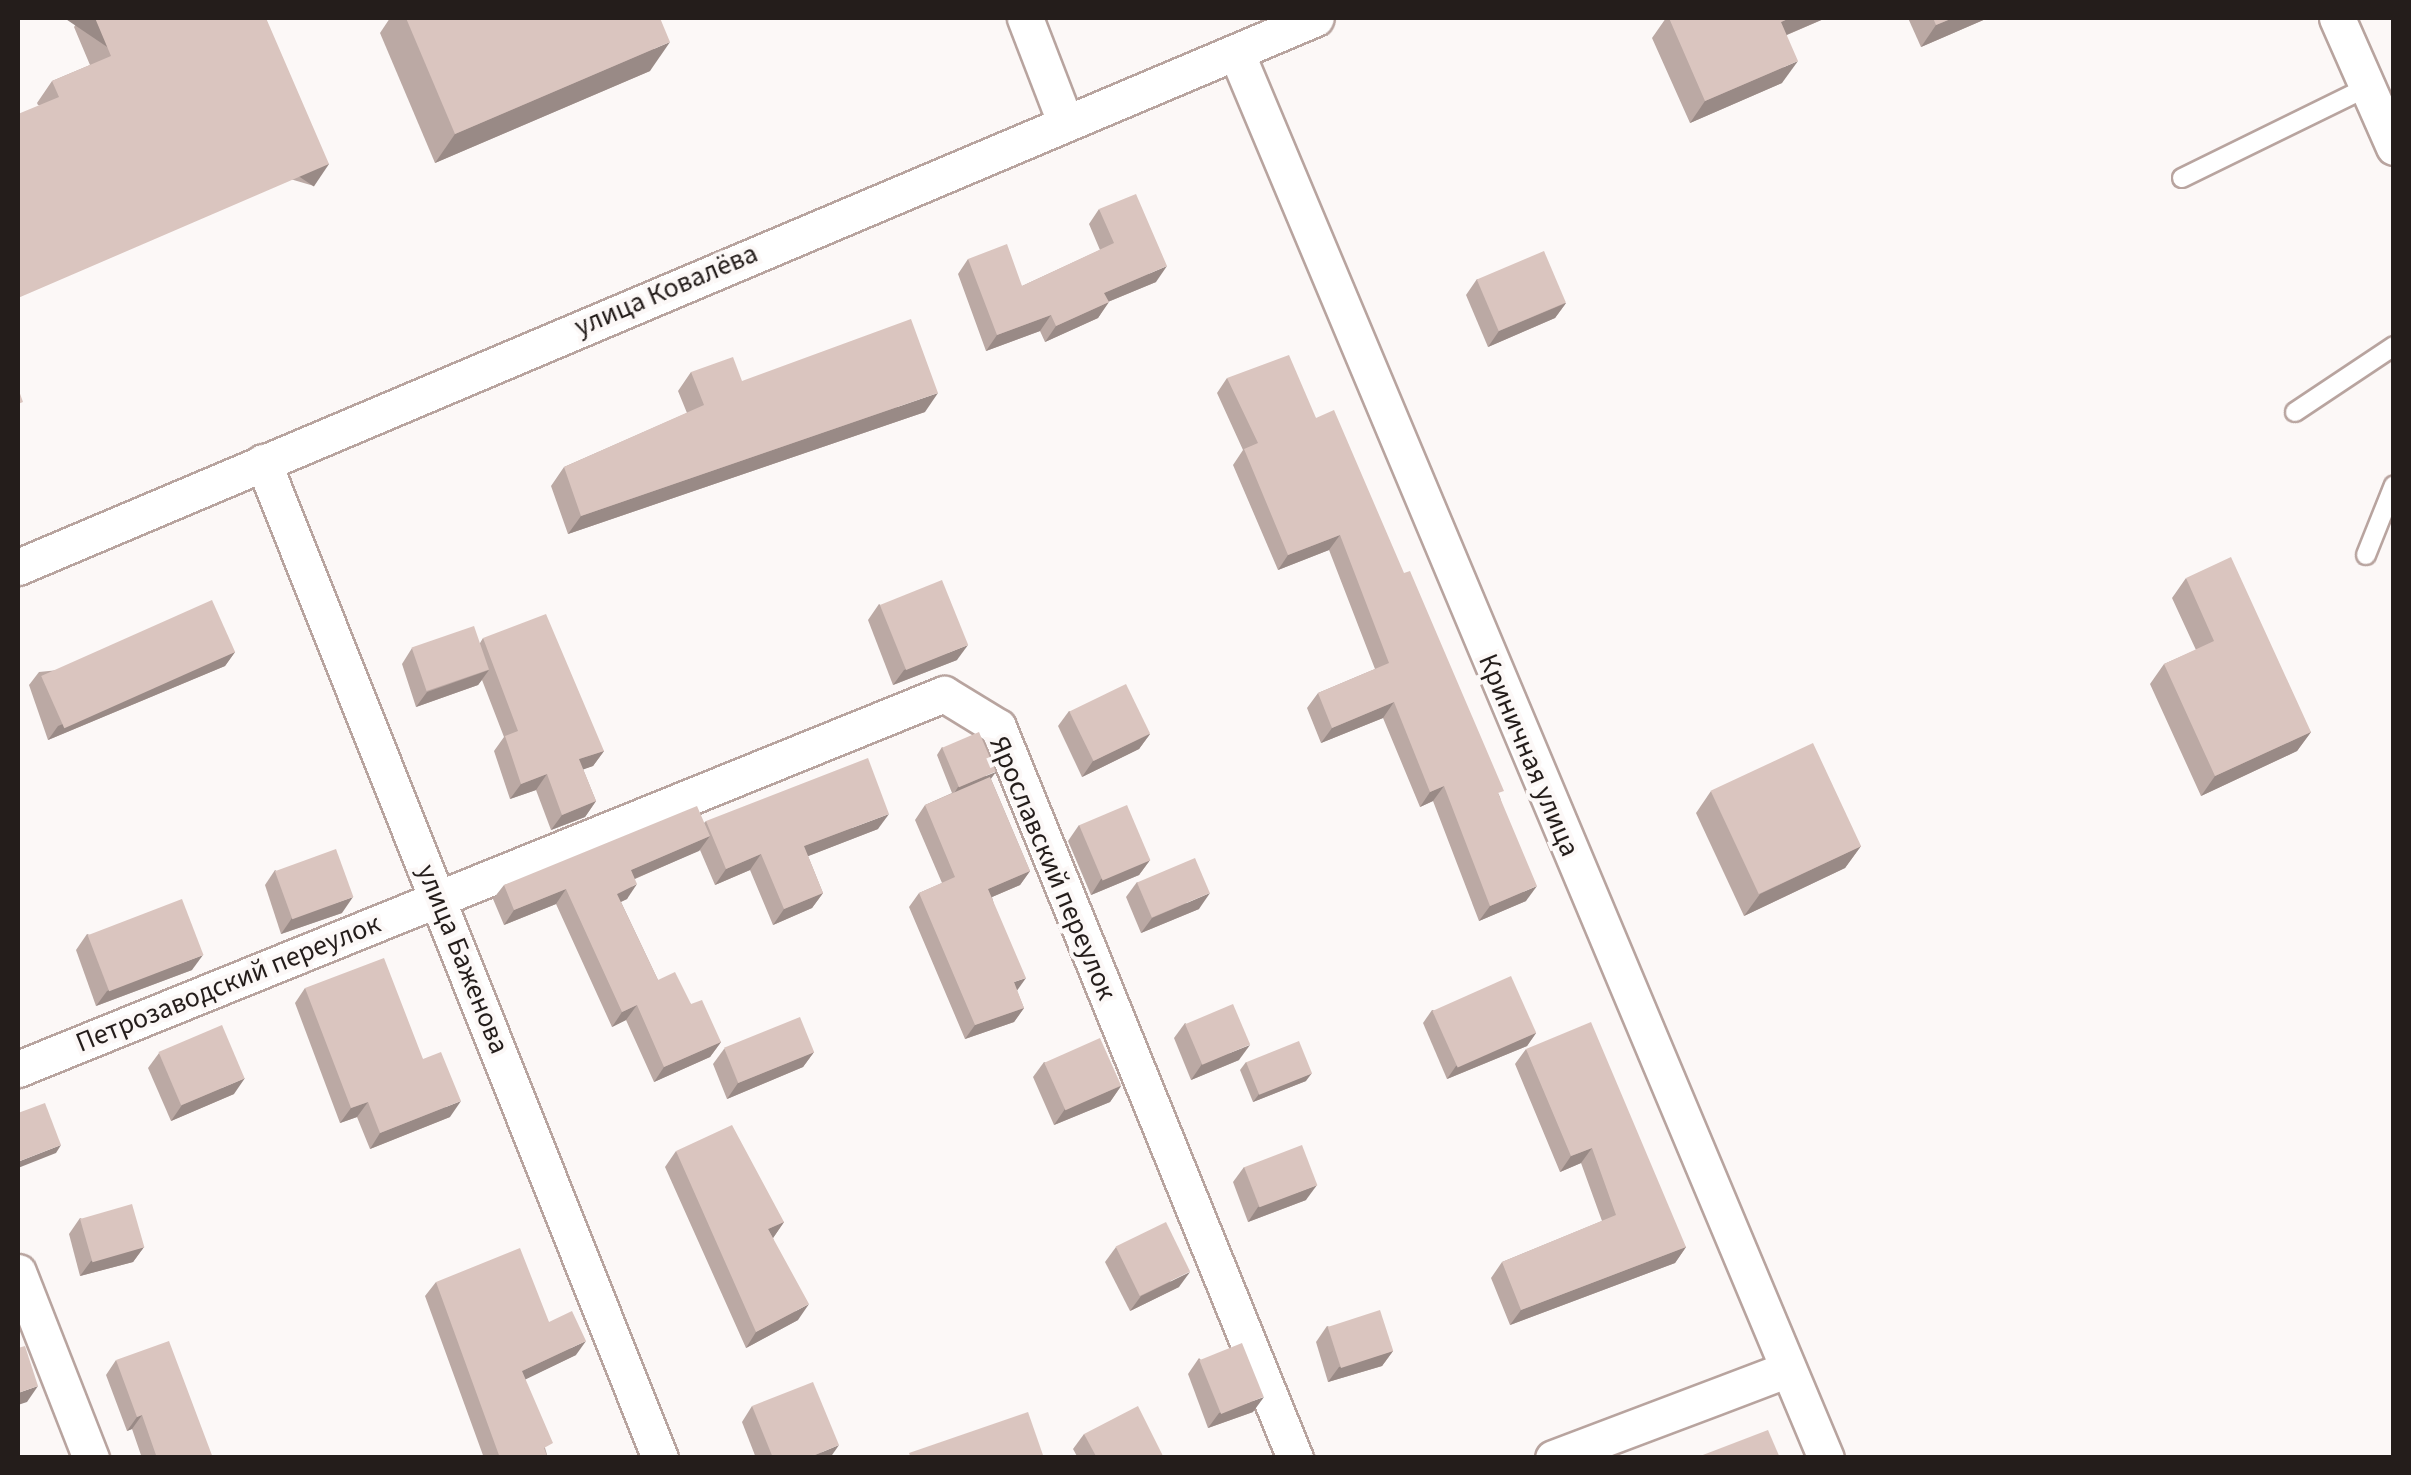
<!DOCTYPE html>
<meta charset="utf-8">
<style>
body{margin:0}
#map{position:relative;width:2411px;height:1475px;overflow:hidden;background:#fcf8f7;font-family:"Source Sans 3",sans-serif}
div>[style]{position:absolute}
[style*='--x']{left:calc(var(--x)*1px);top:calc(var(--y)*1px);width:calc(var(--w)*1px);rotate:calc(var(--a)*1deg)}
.roads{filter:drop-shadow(2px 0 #b8a49f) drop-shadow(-2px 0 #b8a49f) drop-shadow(0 2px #b8a49f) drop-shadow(0 -2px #b8a49f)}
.service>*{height:18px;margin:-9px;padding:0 9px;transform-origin:9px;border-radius:9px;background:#fff}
.minor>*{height:35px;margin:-17.5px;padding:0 17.5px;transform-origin:17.5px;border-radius:17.5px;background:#fff}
.wall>*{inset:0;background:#bba9a4}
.shaded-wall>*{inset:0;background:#998a86;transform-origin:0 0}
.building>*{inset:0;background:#dac5bf;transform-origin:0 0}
span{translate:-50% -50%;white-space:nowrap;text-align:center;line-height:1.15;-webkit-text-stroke:8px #fcf8f7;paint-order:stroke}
.street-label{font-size:28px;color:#241d1b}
.frame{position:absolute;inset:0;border:20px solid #241d1b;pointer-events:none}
</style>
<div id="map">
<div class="roads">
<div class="service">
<div style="--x:2182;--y:178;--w:207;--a:-26.1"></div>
<div style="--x:2295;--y:412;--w:119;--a:-33.7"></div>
<div style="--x:2366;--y:555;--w:75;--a:-68.2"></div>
</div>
<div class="minor">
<div style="--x:1025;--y:18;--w:108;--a:68.9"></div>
<div style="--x:2337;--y:18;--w:141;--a:66.2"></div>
<div style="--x:1236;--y:52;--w:1525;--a:67.24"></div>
<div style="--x:263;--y:462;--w:1072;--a:68.27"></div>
<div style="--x:18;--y:567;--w:1409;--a:-22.93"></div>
<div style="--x:18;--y:1069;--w:999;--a:-22.05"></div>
<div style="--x:944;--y:694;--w:63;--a:31.4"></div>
<div style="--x:998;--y:727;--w:789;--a:67.89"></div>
<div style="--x:18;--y:1272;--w:200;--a:68.6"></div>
<div style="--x:1553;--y:1458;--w:249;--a:-20.7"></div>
</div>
</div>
<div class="wall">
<div style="clip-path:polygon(80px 18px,266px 18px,314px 186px,38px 105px,37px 103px,52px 81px,90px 65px,74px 27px)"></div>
<div style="clip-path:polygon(390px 18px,660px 18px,650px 71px,435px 163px,380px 33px)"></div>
<div style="clip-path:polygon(1666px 18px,1826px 18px,1787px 35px,1782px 83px,1690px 123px,1652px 38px)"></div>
<div style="clip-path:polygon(1908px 18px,1988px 18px,1921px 47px)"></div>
<div style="clip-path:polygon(1099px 209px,1156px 282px,1108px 302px,1098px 318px,1045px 342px,1040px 331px,986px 351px,958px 274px,968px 259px,1022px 286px,1100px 250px,1089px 224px)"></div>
<div style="clip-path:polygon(1477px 279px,1566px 303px,1555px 318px,1488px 347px,1466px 295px)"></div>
<div style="clip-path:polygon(691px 372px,742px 381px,925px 412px,568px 534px,551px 486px,564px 467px,687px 413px,678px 391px)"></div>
<div style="clip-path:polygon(1227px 378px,1316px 418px,1500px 797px,1526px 901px,1479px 921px,1433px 801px,1420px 807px,1383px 718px,1321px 743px,1307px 708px,1318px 693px,1375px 669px,1329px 550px,1278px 570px,1233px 465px,1243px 450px,1217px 393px)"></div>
<div style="clip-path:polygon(2186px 578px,2311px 732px,2297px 751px,2201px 796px,2150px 684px,2164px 664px,2196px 650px,2172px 598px)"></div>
<div style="clip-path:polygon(879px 604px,957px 660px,893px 685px,868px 620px)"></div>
<div style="clip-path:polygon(483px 638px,604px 751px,593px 766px,583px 769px,596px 801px,585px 817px,551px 830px,536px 790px,510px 799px,494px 751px,504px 737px,482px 680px,478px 685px,416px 707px,402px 664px,412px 648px,480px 643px)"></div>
<div style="clip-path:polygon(235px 652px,225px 666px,48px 740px,29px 685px,39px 672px)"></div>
<div style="clip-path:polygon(1069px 711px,1150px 734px,1139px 749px,1082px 777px,1058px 726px)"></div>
<div style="clip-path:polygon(942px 747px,991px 779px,1030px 871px,1020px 885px,992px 897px,1017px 991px,1024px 1008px,1014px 1022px,965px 1039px,909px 907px,919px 893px,942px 883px,915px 820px,925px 805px,952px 793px,937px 755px)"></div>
<div style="clip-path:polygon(1711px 791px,1861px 846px,1845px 868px,1744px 916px,1696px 813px)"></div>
<div style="clip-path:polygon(706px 821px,878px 829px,808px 856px,823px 893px,812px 908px,773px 925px,750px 870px,715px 885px,700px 850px,635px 879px,627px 899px,621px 902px,658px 980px,691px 1004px,721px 1042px,710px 1057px,654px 1082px,626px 1020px,612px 1027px,556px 904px,504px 925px,493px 899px,504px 885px,704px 823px)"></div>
<div style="clip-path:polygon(1079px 825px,1150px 860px,1139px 875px,1091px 895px,1068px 841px)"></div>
<div style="clip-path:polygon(275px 870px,342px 913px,281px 934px,265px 885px)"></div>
<div style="clip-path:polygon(1137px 882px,1199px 909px,1141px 933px,1126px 897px)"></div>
<div style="clip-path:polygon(87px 934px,192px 970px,96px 1006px,76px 950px)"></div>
<div style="clip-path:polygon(305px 988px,423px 1059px,450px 1117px,370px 1149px,357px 1117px,340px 1123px,295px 1003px)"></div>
<div style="clip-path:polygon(1432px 1010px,1536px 1033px,1527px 1046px,1447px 1079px,1423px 1023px)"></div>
<div style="clip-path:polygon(1185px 1023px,1239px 1060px,1191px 1080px,1174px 1038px)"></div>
<div style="clip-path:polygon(724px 1049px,814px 1052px,803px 1067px,727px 1099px,713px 1064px)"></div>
<div style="clip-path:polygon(1526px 1049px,1686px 1247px,1675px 1263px,1510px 1325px,1491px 1278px,1502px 1262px,1602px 1221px,1581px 1163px,1560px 1172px,1515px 1064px)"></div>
<div style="clip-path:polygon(159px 1053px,234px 1094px,171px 1121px,148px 1068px)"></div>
<div style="clip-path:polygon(1044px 1062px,1121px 1086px,1110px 1102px,1054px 1125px,1033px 1077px)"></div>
<div style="clip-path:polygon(1246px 1062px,1306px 1081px,1253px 1102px,1240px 1070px)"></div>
<div style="clip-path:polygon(676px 1151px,784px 1222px,773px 1238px,798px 1320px,746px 1348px,665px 1167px)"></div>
<div style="clip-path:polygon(1244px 1167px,1306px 1200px,1248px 1222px,1233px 1182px)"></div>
<div style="clip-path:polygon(80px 1218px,144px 1247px,133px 1262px,80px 1276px,69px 1234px)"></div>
<div style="clip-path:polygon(1116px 1247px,1179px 1287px,1130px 1311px,1105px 1262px)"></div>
<div style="clip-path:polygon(436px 1282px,549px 1322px,576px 1355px,525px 1379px,548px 1458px,484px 1458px,425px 1296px)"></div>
<div style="clip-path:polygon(1327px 1326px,1393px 1351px,1382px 1366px,1328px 1382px,1316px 1342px)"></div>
<div style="clip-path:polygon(1199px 1358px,1253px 1412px,1208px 1428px,1188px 1374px)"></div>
<div style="clip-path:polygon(116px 1360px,213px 1458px,142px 1458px,132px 1429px,127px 1431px,106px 1375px)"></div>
<div style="clip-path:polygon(752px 1406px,830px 1458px,756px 1458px,742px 1422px)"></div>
<div style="clip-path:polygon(1084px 1434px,1164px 1458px,1078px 1458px,1073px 1449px)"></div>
</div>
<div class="shaded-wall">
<div style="clip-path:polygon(1790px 18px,1826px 18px,1765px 44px,1781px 22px)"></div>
<div style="clip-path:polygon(1953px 18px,1988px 18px,1921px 47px,1936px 25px)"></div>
<div style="clip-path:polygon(670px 42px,650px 71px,435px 163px,455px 134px)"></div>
<div style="clip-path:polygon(1798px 61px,1782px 83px,1690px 123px,1705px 101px)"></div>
<div style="left:329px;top:164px;width:27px;height:339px;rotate:124deg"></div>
<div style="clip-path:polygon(1167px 266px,1156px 282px,1093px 308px,1104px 293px)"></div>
<div style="clip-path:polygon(1109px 302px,1098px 318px,1045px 342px,1056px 326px)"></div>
<div style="clip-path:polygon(1566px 303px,1555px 318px,1488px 347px,1499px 331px)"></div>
<div style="clip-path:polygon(1051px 315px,1040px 331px,986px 351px,997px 335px)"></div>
<div style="clip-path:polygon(938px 393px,925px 412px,568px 534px,581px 516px)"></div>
<div style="clip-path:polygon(1340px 535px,1329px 550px,1278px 570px,1288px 555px)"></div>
<div style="clip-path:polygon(968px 645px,957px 660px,893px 685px,904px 670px)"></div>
<div style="clip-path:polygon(235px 652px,225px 666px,48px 740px,58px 726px)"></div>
<div style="clip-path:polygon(489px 670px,478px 685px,416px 707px,427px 692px)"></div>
<div style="clip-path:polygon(1394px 702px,1383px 718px,1321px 743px,1332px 728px)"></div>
<div style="clip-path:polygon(2311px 732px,2297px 751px,2201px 796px,2215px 776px)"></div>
<div style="clip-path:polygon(1150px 734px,1139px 749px,1082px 777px,1093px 761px)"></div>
<div style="clip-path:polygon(604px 751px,593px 766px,568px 775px,579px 759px)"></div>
<div style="clip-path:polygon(996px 772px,990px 780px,953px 795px,958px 787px)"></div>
<div style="clip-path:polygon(547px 774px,536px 790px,510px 799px,521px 784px)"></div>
<div style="clip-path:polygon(1444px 786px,1433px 801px,1420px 807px,1430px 792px)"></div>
<div style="clip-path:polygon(596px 801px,585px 817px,551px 830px,562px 815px)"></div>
<div style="clip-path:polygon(889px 814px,878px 829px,793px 862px,804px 846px)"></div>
<div style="clip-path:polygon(710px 836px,699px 851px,620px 885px,631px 870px)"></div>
<div style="clip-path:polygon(1861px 846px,1845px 868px,1744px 916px,1760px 894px)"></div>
<div style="clip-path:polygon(761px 854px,750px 870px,715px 885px,726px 869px)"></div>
<div style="clip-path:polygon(1150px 860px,1139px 875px,1091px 895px,1101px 879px)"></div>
<div style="clip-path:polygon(1030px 871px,1020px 885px,978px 903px,988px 889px)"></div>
<div style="clip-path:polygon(637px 884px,627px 899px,607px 908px,617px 894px)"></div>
<div style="clip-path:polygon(1537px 886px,1526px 901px,1479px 921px,1490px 906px)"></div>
<div style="clip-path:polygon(566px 889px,556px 904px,504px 925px,514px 910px)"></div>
<div style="clip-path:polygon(823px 893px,812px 908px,773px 925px,784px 909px)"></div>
<div style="clip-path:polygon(1210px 893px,1199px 909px,1141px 933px,1152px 918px)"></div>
<div style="clip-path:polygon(353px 897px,342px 913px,281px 934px,292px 918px)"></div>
<div style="clip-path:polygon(203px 955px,192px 970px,96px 1006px,107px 991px)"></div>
<div style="clip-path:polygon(1026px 978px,1016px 992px,1014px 982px)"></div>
<div style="clip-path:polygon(637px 1005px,626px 1020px,612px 1027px,622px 1012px)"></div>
<div style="clip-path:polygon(1024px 1008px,1014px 1022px,965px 1039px,975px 1025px)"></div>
<div style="clip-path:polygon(1536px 1033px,1527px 1046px,1447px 1079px,1456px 1066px)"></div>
<div style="clip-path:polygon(721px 1042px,710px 1057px,654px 1082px,664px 1067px)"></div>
<div style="clip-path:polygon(1250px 1045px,1239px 1060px,1191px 1080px,1202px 1064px)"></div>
<div style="clip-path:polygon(814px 1052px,803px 1067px,727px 1099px,738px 1083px)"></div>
<div style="clip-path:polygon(1312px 1073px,1306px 1081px,1253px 1102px,1259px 1094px)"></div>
<div style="clip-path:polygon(245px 1078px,234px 1094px,171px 1121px,182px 1105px)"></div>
<div style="clip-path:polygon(1121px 1086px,1110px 1102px,1054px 1125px,1065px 1109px)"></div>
<div style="clip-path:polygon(461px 1101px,450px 1117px,370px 1149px,380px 1133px)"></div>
<div style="clip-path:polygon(368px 1102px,357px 1117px,340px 1123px,351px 1108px)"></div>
<div style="clip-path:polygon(61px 1145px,56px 1153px,18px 1168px,20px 1161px)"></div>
<div style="clip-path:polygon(1592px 1148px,1581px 1163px,1560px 1172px,1571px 1156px)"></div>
<div style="clip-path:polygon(1317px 1185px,1306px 1200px,1248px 1222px,1258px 1207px)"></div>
<div style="clip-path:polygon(784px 1222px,773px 1238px,768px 1229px)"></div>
<div style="clip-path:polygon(144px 1247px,133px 1262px,80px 1276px,91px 1261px)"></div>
<div style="clip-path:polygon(1686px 1247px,1675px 1263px,1510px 1325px,1521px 1310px)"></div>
<div style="clip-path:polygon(1190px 1272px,1179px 1287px,1130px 1311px,1141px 1296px)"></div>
<div style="clip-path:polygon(809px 1304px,798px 1320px,746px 1348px,756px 1332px)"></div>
<div style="clip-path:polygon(586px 1341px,576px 1355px,512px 1386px,522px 1371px)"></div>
<div style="clip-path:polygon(1393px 1351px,1382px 1366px,1328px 1382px,1339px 1367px)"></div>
<div style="clip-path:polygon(38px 1386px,27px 1402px,18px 1405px,18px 1393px)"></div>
<div style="clip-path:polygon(1264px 1397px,1253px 1412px,1208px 1428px,1219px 1413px)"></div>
<div style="clip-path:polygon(142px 1415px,132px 1429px,127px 1431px,137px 1417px)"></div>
<div style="clip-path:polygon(839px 1445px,830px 1458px,808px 1458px)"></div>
</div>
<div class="building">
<div style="clip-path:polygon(95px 18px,266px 18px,329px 164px,18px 298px,18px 114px,59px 97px,52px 81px,111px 56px)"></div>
<div style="clip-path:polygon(406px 18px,660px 18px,670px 42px,455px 134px)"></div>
<div style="clip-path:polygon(1669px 18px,1790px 18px,1781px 22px,1798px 61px,1705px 101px)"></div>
<div style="clip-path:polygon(1933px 18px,1953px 18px,1936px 25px)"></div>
<div style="clip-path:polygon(1136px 194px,1167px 266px,1104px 293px,1109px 302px,1056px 326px,1051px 315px,997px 335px,968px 259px,1007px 244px,1022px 286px,1114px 243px,1099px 209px)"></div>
<div style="left:1544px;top:251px;width:56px;height:73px;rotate:67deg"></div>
<div style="clip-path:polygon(911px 319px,938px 393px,581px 516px,564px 467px,704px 405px,691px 372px,733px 357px,742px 381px)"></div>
<div style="clip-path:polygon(1289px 355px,1316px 418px,1334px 410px,1404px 573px,1410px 571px,1504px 791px,1498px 793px,1537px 886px,1490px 906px,1444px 786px,1430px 792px,1394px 702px,1332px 728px,1318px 693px,1389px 663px,1340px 535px,1288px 555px,1244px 449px,1258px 443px,1227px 378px)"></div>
<div style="clip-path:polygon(18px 388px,23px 402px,18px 404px)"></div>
<div style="clip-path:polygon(2231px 557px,2311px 732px,2215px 776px,2164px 664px,2214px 641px,2186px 578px)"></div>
<div style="left:942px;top:580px;width:70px;height:67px;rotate:68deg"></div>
<div style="left:212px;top:600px;width:57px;height:187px;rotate:66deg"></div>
<div style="clip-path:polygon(546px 614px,604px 751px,579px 759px,596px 801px,562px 815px,547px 774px,521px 784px,505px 736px,518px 731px,483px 638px)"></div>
<div style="left:474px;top:626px;width:46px;height:66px;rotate:71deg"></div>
<div style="left:1126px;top:684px;width:55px;height:63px;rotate:64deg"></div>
<div style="left:979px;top:732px;width:43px;height:40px;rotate:67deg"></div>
<div style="left:1813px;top:743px;width:114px;height:113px;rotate:65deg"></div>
<div style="clip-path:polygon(868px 758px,889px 814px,804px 846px,823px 893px,784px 909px,761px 854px,726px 869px,706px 821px)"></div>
<div style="clip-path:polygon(990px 777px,1030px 871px,988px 889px,1026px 978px,1014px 982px,1024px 1008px,975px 1025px,919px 893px,955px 877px,925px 805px)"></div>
<div style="left:1127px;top:805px;width:60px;height:52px;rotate:67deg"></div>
<div style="clip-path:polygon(697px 806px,710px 836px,631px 870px,637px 884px,617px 894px,658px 980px,675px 972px,691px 1004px,702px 1000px,721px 1042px,664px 1067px,637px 1005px,622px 1012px,566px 889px,514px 910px,504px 885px)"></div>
<div style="left:336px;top:849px;width:51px;height:65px;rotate:70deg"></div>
<div style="left:1195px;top:858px;width:38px;height:63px;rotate:67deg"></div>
<div style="left:182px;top:899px;width:60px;height:101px;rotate:69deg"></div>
<div style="clip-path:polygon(384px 958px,423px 1059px,441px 1052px,461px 1101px,380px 1133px,368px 1102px,351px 1108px,305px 988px)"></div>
<div style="left:1511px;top:976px;width:62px;height:86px;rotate:66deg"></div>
<div style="left:1233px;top:1004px;width:44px;height:52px;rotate:67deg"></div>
<div style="left:800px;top:1017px;width:38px;height:82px;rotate:68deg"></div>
<div style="clip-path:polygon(1591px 1022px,1686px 1247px,1521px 1310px,1502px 1262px,1616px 1215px,1592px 1148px,1571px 1156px,1526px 1049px)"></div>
<div style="left:222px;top:1025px;width:58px;height:69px;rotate:67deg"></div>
<div style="left:1100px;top:1038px;width:52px;height:61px;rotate:66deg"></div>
<div style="left:1299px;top:1041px;width:35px;height:57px;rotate:68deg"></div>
<div style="clip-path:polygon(45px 1103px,61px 1145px,20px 1161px,18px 1156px,18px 1113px)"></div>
<div style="clip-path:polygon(732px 1125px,784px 1222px,768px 1229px,809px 1304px,756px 1332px,676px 1151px)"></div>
<div style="left:1302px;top:1145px;width:43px;height:62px;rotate:69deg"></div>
<div style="left:132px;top:1204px;width:45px;height:54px;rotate:74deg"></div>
<div style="left:1166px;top:1222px;width:55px;height:56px;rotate:64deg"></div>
<div style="clip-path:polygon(520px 1248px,549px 1322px,572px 1311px,586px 1341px,522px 1371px,553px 1443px,544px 1448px,548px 1458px,500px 1458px,436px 1282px)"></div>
<div style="left:1380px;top:1310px;width:43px;height:55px;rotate:72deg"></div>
<div style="clip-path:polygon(169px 1341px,213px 1458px,157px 1458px,142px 1415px,137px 1417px,116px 1360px)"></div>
<div style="left:1242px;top:1343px;width:58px;height:46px;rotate:68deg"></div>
<div style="clip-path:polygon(25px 1346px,38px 1386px,18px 1393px,18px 1348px)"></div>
<div style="clip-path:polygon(813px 1382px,839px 1445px,808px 1458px,773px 1458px,752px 1406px)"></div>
<div style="clip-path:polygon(1138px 1406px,1164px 1458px,1097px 1458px,1084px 1434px)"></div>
<div style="clip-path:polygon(1028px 1412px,1044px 1458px,911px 1458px,909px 1453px)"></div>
<div style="clip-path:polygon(1768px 1430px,1780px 1458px,1695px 1458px)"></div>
</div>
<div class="street-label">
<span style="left:666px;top:290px;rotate:-23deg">улица Ковалёва</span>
<span style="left:1529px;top:755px;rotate:67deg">Криничная улица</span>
<span style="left:1053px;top:868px;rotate:67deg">Ярославский переулок</span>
<span style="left:463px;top:959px;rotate:68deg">улица Баженова</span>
<span style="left:228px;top:983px;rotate:-22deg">Петрозаводский переулок</span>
</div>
<div class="frame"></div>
</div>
